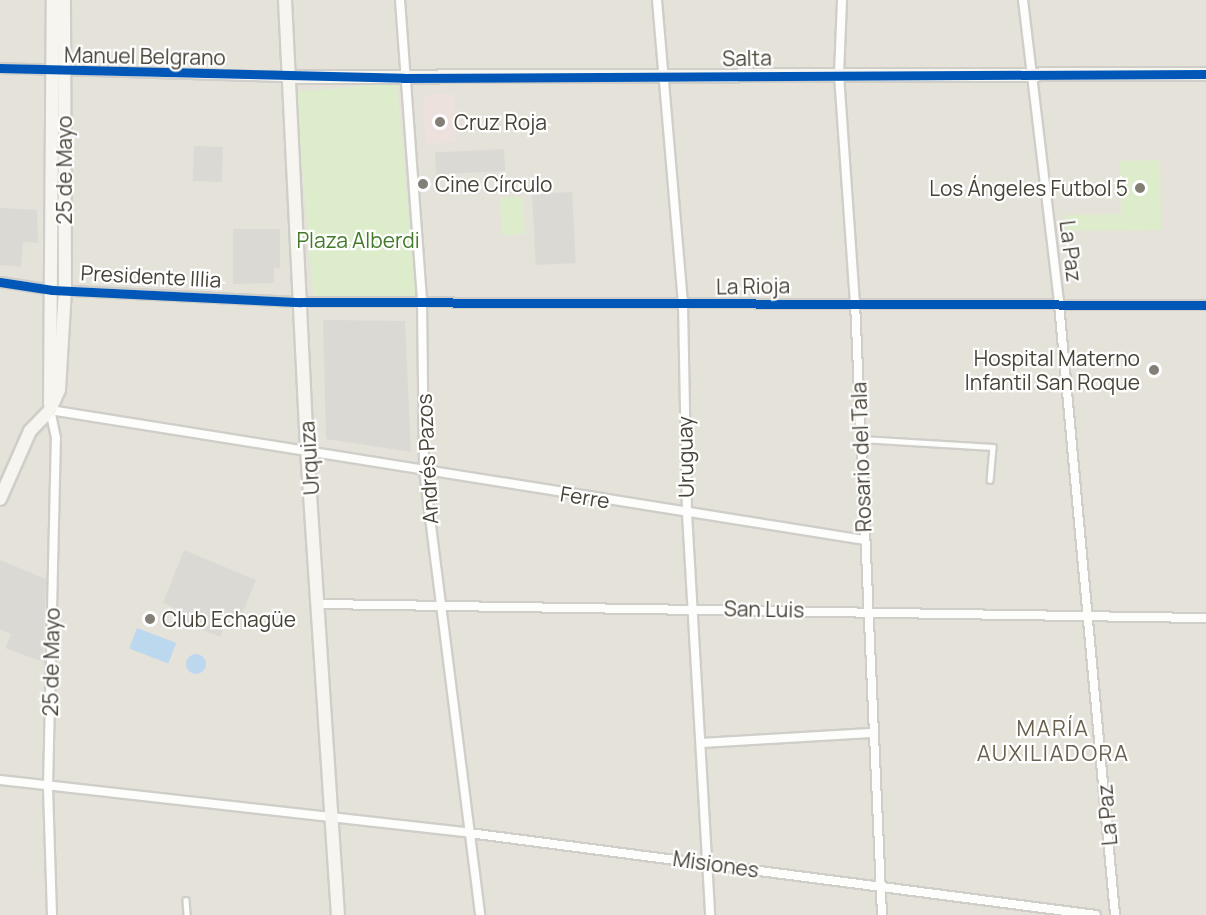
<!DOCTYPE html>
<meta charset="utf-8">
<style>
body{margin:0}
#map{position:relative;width:1206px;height:915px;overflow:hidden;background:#f1f0eb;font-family:Manrope,sans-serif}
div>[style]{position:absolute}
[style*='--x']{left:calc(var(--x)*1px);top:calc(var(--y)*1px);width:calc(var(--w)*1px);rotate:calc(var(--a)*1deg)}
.residential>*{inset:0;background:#e5e2d9;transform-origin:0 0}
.medical>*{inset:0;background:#ece1dc}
.green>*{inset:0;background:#ddeccb;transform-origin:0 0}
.water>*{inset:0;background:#bcd8ef;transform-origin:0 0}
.round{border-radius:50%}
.building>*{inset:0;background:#dbd9d4;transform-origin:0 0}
.roads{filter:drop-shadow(2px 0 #cfcec9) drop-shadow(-2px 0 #cfcec9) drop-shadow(0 2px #cfcec9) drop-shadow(0 -2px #cfcec9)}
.lane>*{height:4.5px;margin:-2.25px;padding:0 2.25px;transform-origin:2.25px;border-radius:2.25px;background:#fdfdfc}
.street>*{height:8px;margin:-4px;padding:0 4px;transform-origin:4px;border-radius:4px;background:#fdfdfc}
.secondary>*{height:12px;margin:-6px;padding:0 6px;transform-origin:6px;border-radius:6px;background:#f7f5ef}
.cycleway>*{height:9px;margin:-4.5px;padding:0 4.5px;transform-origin:4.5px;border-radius:4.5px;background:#0057b8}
.dots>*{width:16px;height:16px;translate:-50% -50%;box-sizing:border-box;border:3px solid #fff;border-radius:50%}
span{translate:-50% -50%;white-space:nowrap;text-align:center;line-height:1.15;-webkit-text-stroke:4.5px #fff;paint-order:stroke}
.street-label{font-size:21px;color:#484237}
.poi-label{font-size:21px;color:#484237}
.left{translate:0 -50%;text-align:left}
.right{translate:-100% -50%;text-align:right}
.park-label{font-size:21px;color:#437a29}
.neighbourhood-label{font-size:22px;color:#6b614e;letter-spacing:1.5px}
</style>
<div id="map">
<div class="residential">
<div style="left:0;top:0;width:1206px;height:915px"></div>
</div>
<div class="medical">
<div style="clip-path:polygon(429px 94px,454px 94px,456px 142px,426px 144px,423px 101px)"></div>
</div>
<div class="green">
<div style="left:397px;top:83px;width:214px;height:102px;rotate:85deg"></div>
<div style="clip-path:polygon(1160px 160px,1161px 230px,1065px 231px,1065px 215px,1121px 214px,1120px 161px)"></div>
<div style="left:523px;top:197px;width:37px;height:23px;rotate:87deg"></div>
</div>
<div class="water">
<div style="left:137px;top:628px;width:42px;height:22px;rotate:21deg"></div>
<div class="round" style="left:186px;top:654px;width:20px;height:20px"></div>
</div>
<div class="building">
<div style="left:194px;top:146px;width:29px;height:35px;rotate:2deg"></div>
<div style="left:504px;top:149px;width:22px;height:69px;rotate:87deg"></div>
<div style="left:572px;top:192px;width:71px;height:40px;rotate:87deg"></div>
<div style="clip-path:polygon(0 208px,37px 210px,38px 243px,23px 242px,21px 267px,0 265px)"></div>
<div style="clip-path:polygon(233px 229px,280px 229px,280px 268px,274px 268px,274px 283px,233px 284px)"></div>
<div style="clip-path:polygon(323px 320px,405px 321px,411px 452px,326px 439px)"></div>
<div style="clip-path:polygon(184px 550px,256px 580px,240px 619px,229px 615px,220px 637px,176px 619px,180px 610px,163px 603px)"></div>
<div style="clip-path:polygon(0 560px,46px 579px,43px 662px,5px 648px,11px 634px,0 629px)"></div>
</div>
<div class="roads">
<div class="lane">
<div style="--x:861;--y:439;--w:132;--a:3.5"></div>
<div style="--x:993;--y:447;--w:33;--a:95"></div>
<div style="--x:186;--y:900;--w:15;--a:86"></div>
</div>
<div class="street">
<div style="--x:400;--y:0;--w:303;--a:85.8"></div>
<div style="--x:422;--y:302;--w:168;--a:89.3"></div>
<div style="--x:424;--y:470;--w:449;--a:82.8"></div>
<div style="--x:657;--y:0;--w:306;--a:85.1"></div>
<div style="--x:683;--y:305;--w:208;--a:88.9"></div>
<div style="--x:687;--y:513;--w:403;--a:86.7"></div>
<div style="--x:842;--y:0;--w:75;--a:92.3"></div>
<div style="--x:839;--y:75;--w:228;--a:86"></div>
<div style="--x:855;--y:302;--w:614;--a:87.48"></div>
<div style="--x:1023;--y:0;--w:306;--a:83.2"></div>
<div style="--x:1059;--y:304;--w:614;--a:84.76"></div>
<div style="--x:0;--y:68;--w:289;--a:1.8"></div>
<div style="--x:0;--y:282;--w:53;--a:8.7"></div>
<div style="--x:52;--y:290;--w:249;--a:2.8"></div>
<div style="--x:301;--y:302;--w:905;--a:0.19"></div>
<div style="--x:321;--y:604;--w:885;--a:0.91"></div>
<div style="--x:701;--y:743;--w:170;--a:-3.4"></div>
<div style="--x:0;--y:780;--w:472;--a:6.4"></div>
<div style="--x:469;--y:833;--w:632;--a:7.45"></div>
<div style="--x:52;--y:915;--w:128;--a:-91.8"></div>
<div style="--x:48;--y:787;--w:349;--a:-88.7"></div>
<div style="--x:56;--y:438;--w:29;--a:-102"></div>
<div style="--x:50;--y:410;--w:824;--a:9.07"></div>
</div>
<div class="secondary">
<div style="--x:285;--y:0;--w:450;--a:87.2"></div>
<div style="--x:307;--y:449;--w:467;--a:86.2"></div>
<div style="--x:289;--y:77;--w:917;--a:-0.19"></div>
<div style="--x:50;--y:404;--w:404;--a:-89.6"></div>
<div style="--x:0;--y:499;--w:74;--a:-66.2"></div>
<div style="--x:30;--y:431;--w:29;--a:-46"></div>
<div style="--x:50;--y:410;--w:22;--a:-66"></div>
<div style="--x:59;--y:390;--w:100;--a:-86.6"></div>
<div style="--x:65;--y:290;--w:290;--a:-90.2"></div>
</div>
</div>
<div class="cycleway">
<div style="--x:0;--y:68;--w:403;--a:1.4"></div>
<div style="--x:403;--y:78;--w:803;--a:-0.29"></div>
<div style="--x:0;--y:282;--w:53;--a:8.7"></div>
<div style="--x:52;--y:290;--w:249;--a:2.8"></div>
<div style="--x:301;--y:302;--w:905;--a:0.19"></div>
</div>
<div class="dots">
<div style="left:440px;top:122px;background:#837f76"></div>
<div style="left:423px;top:184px;background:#837f76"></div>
<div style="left:1140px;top:188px;background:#837f76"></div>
<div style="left:1154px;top:370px;background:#837f76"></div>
<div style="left:150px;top:619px;background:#837f76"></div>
</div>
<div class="street-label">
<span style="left:145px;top:56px;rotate:1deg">Manuel Belgrano</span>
<span style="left:747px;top:58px;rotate:-1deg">Salta</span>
<span style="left:64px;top:170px;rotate:-90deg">25 de Mayo</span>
<span style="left:1071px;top:251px;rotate:83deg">La Paz</span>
<span style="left:151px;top:276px;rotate:3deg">Presidente Illia</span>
<span style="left:753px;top:286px;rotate:-1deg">La Rioja</span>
<span style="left:685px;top:457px;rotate:-91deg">Uruguay</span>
<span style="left:861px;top:457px;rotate:-92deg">Rosario del Tala</span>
<span style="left:309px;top:458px;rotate:-94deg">Urquiza</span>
<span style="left:427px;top:459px;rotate:-93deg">Andrés Pazos</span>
<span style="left:585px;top:497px;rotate:9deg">Ferre</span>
<span style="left:764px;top:609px;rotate:1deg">San Luis</span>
<span style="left:51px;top:662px;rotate:-89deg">25 de Mayo</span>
<span style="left:1107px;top:815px;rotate:-95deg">La Paz</span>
<span style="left:716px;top:864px;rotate:8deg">Misiones</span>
</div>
<div class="poi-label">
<span class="left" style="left:454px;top:122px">Cruz Roja</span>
<span class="left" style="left:435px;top:184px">Cine Círculo</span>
<span class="right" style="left:1128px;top:188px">Los Ángeles Futbol 5</span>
<span class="right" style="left:1140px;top:370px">Hospital Materno<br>Infantil San Roque</span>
<span class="left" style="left:162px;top:619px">Club Echagüe</span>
</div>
<div class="park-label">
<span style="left:358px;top:240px">Plaza Alberdi</span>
</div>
<div class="neighbourhood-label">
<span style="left:1053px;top:741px">MARÍA<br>AUXILIADORA</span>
</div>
</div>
